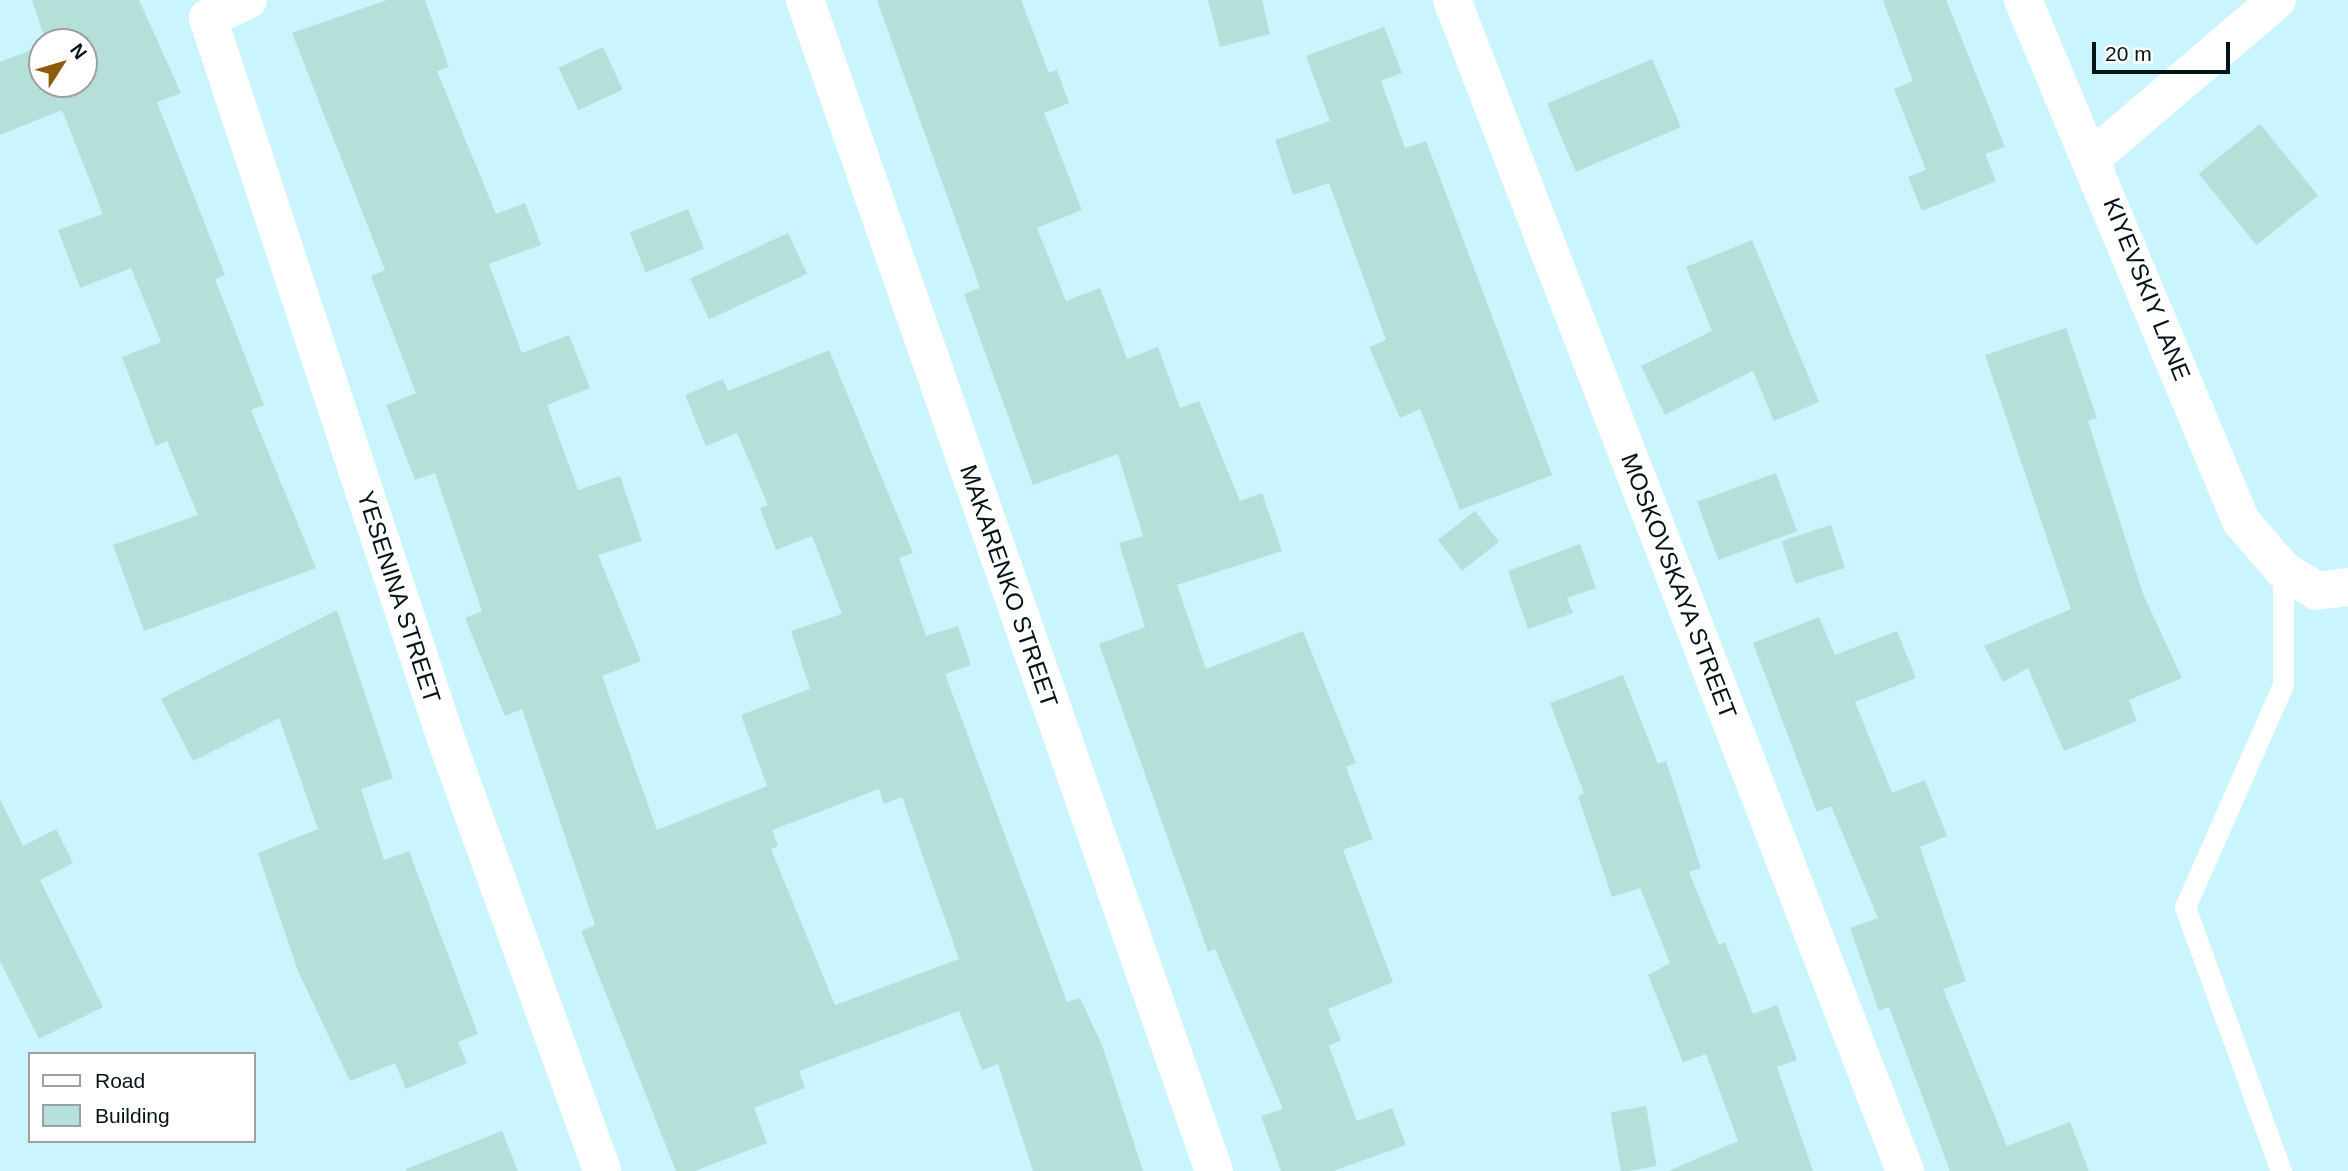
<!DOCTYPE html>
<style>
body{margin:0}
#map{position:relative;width:2348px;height:1171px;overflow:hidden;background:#caf5fe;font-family:Arial,sans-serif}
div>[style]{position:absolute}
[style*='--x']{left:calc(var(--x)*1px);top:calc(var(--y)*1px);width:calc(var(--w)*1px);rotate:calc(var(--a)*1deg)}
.building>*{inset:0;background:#b5e0d9;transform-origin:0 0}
.lane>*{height:21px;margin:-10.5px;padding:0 10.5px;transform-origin:10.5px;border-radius:10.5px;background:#fff}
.street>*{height:38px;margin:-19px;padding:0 19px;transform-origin:19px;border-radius:19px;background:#fff}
span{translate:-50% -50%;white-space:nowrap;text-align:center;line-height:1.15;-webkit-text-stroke:5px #fff;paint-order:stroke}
.street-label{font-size:24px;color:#041316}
.legend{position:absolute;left:28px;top:1052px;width:228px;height:91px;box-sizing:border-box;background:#fff;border:2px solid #9ba1a2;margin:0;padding:9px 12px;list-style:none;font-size:21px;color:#041316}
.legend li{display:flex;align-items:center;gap:14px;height:35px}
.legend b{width:35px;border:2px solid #9ba1a2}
.north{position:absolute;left:28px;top:28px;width:70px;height:70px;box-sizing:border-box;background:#fff;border:2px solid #9ba1a2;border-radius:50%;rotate:53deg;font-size:19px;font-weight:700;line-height:28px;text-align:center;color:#041316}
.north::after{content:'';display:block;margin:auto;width:24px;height:32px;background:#8c5c04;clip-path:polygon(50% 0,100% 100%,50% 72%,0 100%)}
.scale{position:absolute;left:2092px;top:42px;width:138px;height:32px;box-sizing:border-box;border:4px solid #041316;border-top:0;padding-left:9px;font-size:21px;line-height:24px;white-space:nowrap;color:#041316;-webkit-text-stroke:5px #fff;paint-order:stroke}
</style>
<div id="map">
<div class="building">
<div style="clip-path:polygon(32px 0,139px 0,181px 93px,157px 102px,225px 275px,215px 279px,264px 405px,251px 410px,316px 568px,144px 631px,113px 545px,198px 515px,167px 441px,156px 446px,122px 357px,161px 342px,131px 268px,80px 288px,58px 230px,103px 214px,62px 110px,0 135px,0 62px,42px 46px,42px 84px,84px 84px,84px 42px,46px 42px)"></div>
<div style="clip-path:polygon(evenodd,387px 0,425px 0,449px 67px,437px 71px,496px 214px,525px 203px,541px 245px,489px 264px,522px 353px,569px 335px,590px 388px,547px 405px,578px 490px,620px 476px,642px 541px,598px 555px,641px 661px,602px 676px,657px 830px,767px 786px,741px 715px,810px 689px,791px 631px,842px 614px,812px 536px,776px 550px,760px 508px,768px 505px,737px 433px,706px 446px,685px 395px,723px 379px,728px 391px,829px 350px,913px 553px,899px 558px,926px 636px,958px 626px,971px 665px,945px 674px,1067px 1002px,1080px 998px,1102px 1045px,1143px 1171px,1033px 1171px,998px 1064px,982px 1070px,959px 1011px,799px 1071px,805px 1088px,754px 1108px,767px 1143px,695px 1171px,676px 1171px,581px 931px,595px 925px,522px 709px,505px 716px,465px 618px,482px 611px,435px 473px,415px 480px,386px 405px,416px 393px,371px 276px,385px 270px,292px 33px,387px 0,879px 789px,884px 804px,902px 797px,959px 959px,835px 1005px,771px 849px,778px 846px,772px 830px,879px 789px)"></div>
<div style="clip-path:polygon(877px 0,1021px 0,1049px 73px,1057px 70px,1069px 103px,1044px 113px,1082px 210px,1037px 228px,1066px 301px,1100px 288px,1127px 359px,1158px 347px,1180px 408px,1199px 401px,1240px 501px,1262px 493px,1282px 551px,1177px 585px,1206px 669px,1303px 631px,1356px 763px,1346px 767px,1373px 839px,1343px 850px,1393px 982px,1328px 1009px,1341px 1040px,1329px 1046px,1357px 1121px,1392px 1108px,1406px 1145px,1333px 1171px,1281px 1171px,1261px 1116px,1283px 1109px,1215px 949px,1208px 952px,1099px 644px,1145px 627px,1119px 543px,1143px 536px,1118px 454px,1033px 485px,964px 294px,980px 288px)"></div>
<div style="clip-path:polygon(1208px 0,1262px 0,1270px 34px,1220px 47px)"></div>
<div style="clip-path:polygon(1883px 0,1946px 0,2005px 147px,1985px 154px,1996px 181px,1922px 211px,1908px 177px,1926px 170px,1894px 89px,1913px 81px)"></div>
<div style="clip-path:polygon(1384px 27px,1402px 73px,1381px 81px,1405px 148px,1426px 141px,1552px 475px,1460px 510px,1420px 409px,1400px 418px,1369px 347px,1386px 340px,1329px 183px,1293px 195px,1275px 140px,1330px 121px,1306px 56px)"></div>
<div style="left:603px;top:47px;width:47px;height:49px;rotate:65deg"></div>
<div style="left:1652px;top:59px;width:74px;height:114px;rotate:67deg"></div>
<div style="left:2260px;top:124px;width:92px;height:79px;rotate:51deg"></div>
<div style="left:688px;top:209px;width:43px;height:63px;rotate:68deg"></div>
<div style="left:788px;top:233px;width:45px;height:108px;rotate:65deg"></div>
<div style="clip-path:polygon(1752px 240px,1819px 402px,1774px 421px,1753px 371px,1665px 415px,1641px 366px,1712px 331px,1686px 267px)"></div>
<div style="clip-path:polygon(2066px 328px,2097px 418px,2088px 421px,2143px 594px,2182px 678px,2129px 700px,2137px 721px,2064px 751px,2028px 668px,2003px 682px,1984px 646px,2071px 609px,1985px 355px)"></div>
<div style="left:1776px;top:473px;width:62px;height:84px;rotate:70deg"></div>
<div style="left:1475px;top:511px;width:39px;height:47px;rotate:52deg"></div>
<div style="left:1831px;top:525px;width:45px;height:52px;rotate:72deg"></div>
<div style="clip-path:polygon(1580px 544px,1596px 588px,1567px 598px,1573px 613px,1528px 629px,1508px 571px)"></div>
<div style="clip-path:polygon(337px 610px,393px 778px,361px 789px,384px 860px,409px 851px,478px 1034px,458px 1042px,467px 1063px,406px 1089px,395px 1063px,350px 1081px,298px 971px,258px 853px,318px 829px,279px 718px,193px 761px,161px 699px)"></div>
<div style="clip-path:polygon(1819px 617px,1835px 655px,1897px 631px,1916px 678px,1855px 702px,1892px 793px,1925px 780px,1947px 836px,1920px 847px,1966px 981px,1943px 989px,2007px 1146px,2070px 1122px,2089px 1171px,1950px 1171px,1889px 1007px,1879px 1011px,1850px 928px,1878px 918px,1831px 806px,1817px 812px,1753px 643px)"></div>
<div style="clip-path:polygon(1623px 675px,1658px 764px,1666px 761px,1701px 868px,1689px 872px,1719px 945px,1725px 942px,1753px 1014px,1777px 1005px,1797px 1060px,1777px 1067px,1813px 1171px,1668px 1171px,1738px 1141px,1706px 1054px,1683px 1062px,1648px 975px,1670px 963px,1640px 888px,1612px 897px,1578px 796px,1584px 793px,1550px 703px)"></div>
<div style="clip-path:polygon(0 799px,23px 846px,56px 829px,73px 863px,40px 880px,103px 1007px,39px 1039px,0 961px)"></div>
<div style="left:1646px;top:1106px;width:61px;height:36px;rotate:80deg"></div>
<div style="clip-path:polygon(502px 1131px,518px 1171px,406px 1171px,406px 1169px)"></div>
</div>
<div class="lane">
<div style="--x:2281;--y:1171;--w:281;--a:-110"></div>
<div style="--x:2185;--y:907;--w:243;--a:-66.2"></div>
<div style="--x:2283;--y:685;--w:115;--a:-90"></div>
</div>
<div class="street">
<div style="--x:248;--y:0;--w:44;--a:155.8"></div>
<div style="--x:208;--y:18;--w:762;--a:71.73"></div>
<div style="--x:447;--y:742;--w:456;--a:70.1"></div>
<div style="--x:805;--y:0;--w:1240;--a:70.75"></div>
<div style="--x:1452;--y:0;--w:1256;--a:68.85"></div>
<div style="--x:2023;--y:0;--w:565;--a:67.29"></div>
<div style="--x:2241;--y:521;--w:65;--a:49.4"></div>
<div style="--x:2283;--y:570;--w:39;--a:32"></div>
<div style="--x:2316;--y:591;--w:32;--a:-7"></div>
<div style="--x:2093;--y:157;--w:242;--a:-40.5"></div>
</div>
<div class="street-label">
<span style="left:2147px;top:289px;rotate:68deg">KIYEVSKIY LANE</span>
<span style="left:1009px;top:586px;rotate:71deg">MAKARENKO STREET</span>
<span style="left:1679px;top:586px;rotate:69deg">MOSKOVSKAYA STREET</span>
<span style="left:399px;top:597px;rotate:72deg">YESENINA STREET</span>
</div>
<ul class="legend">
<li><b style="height:9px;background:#fff"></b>Road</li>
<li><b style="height:19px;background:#b5e0d9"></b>Building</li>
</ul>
<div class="north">N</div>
<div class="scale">20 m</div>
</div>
